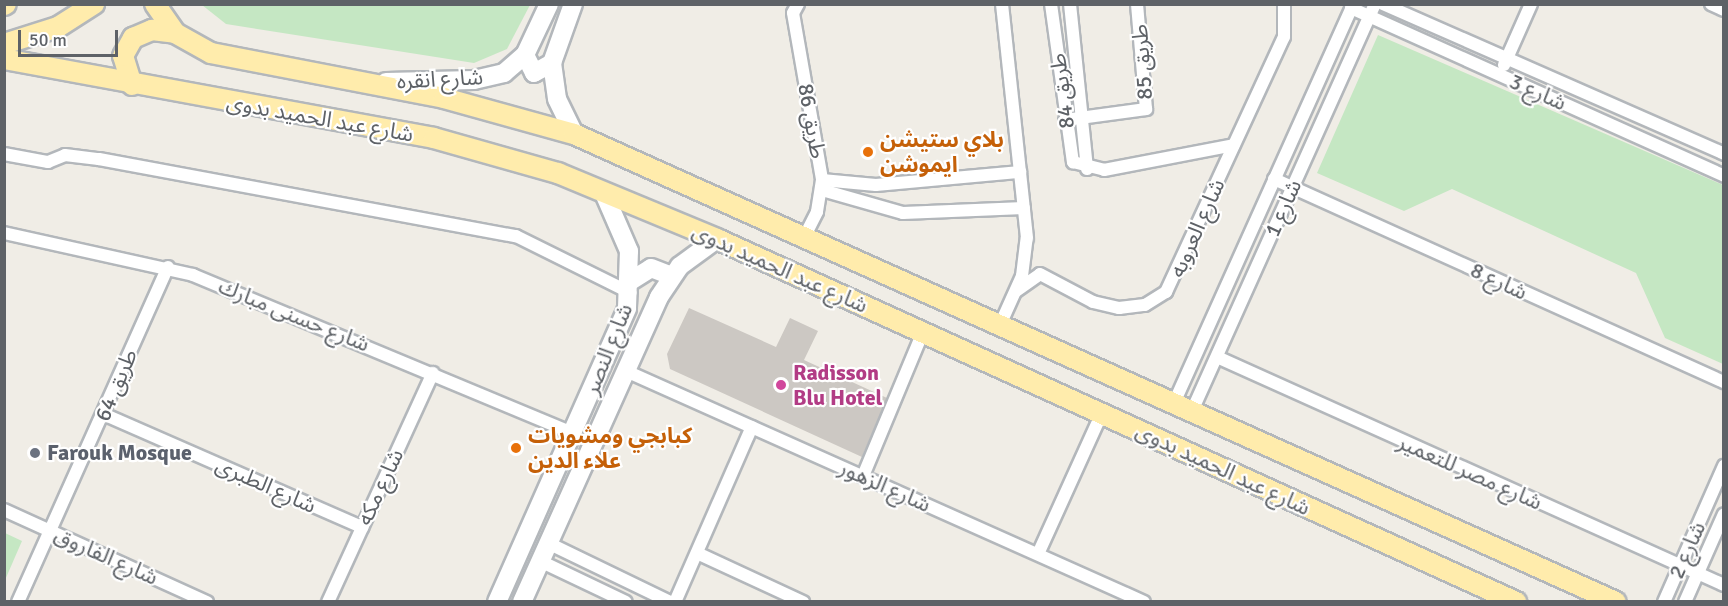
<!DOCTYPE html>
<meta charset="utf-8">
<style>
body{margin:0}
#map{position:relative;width:1728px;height:606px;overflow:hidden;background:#f0ede6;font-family:Signika,"Noto Sans Arabic",sans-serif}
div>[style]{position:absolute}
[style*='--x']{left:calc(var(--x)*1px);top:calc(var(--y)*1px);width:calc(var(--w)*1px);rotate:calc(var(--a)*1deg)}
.green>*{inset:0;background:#c5e7c3}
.building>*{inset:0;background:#ccc8c3}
.roads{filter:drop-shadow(2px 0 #b3b7bb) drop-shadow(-2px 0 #b3b7bb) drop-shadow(0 2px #b3b7bb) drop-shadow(0 -2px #b3b7bb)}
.street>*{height:12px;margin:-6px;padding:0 6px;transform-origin:6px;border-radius:6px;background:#fff}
.secondary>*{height:18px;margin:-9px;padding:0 9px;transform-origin:9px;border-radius:9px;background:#fff}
.primary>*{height:20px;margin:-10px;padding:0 10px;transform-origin:10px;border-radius:10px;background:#ffecac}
.dots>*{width:16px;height:16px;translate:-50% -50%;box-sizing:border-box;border:3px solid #fff;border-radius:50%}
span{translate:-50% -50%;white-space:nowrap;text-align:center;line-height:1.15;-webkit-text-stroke:4.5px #fff;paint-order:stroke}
.street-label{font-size:22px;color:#5e6267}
.food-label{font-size:22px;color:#c56008;font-weight:700}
.left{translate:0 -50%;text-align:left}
.hotel-label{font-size:22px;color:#b23c85;font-weight:700}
.worship-label{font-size:22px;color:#5b616d;font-weight:700}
.frame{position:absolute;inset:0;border:6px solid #5e6267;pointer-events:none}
.scale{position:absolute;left:18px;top:30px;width:100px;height:27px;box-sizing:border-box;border:3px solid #5e6267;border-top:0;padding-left:8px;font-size:18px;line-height:21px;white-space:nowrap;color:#5e6267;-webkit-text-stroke:4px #fff;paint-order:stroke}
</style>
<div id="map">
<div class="green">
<div style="clip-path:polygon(202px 5px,530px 5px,507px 49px,474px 63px,226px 24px)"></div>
<div style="clip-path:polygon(1378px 35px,1723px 185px,1723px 364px,1665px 338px,1636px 273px,1452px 189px,1404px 211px,1317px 173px)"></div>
<div style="clip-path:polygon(5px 533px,22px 541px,5px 580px)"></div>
</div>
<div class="building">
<div style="clip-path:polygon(689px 308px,776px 347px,790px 318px,818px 331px,804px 360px,887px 398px,862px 457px,670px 369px,667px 354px)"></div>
</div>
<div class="roads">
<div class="street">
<div style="--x:798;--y:4;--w:10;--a:119"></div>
<div style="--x:793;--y:13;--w:169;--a:80.1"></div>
<div style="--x:822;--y:180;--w:32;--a:99"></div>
<div style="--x:817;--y:212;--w:28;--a:117"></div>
<div style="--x:1051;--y:4;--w:160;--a:82.1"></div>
<div style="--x:1073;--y:162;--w:32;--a:14"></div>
<div style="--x:1104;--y:170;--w:132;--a:-10.9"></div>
<div style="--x:1070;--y:4;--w:166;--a:84.1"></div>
<div style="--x:1383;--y:4;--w:373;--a:23.7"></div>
<div style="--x:1711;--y:4;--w:14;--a:25"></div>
<div style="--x:1351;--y:8;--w:409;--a:24.2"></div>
<div style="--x:1504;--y:65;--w:67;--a:-66.1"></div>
<div style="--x:1065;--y:120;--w:82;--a:-7.7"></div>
<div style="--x:1146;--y:109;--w:105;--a:-94.9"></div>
<div style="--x:4;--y:154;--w:45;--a:10.3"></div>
<div style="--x:48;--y:162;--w:18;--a:-22"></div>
<div style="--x:65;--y:155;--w:34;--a:7"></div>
<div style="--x:99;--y:159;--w:424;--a:10.5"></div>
<div style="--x:516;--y:236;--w:128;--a:26.4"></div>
<div style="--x:1274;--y:179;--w:494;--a:24.3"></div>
<div style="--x:822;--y:180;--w:54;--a:5.3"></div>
<div style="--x:876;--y:185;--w:145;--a:-5.2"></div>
<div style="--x:822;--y:190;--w:84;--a:15.9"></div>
<div style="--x:903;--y:213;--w:121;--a:-2.4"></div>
<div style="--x:4;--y:233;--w:194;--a:12.5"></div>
<div style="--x:193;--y:275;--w:411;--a:22.6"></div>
<div style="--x:1016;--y:291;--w:29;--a:-35"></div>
<div style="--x:1040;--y:274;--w:60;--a:27.8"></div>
<div style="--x:1093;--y:302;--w:27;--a:13"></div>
<div style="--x:1119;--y:308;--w:26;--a:-7"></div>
<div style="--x:1145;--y:305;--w:25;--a:-32"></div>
<div style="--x:1166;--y:292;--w:281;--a:-65.2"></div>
<div style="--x:1284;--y:37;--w:33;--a:-90"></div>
<div style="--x:1000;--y:325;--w:54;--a:-65.8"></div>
<div style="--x:1022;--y:276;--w:38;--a:-83"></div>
<div style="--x:1027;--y:238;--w:235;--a:-96.1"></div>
<div style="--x:1217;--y:357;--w:556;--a:24.21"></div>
<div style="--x:626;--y:371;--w:567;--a:24.03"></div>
<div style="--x:1174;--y:403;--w:437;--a:-65.8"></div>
<div style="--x:1192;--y:411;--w:446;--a:-65.8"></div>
<div style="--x:103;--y:414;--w:283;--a:23.6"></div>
<div style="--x:863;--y:476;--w:156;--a:-67.4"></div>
<div style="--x:4;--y:510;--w:223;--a:24.4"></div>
<div style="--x:548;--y:543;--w:136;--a:25.8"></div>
<div style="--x:697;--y:553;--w:117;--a:24.8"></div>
<div style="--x:1038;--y:554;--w:155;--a:-65.6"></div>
<div style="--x:540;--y:561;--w:95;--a:25.5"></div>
<div style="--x:18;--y:602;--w:367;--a:-65.9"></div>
<div style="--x:328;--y:602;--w:252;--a:-65.4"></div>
<div style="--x:675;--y:602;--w:191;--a:-66.3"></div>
<div style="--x:1664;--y:602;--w:149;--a:-66.2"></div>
<div style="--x:1685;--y:602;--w:96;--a:-66.1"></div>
</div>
<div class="secondary">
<div style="--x:573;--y:4;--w:63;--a:109.6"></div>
<div style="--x:552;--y:63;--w:36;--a:82"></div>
<div style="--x:557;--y:99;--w:39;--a:64"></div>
<div style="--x:525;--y:55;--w:20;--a:63"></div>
<div style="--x:534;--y:73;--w:21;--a:-29"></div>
<div style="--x:386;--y:82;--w:88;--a:-1.3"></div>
<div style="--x:474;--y:80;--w:31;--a:-13"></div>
<div style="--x:504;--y:73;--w:28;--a:-41"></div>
<div style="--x:525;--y:55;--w:56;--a:-64.8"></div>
<div style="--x:632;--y:280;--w:22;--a:-32"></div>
<div style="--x:651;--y:268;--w:22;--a:21"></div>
<div style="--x:497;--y:602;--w:321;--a:-66.1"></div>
<div style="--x:627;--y:308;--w:57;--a:-88"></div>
<div style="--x:629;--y:251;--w:65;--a:-113.4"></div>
<div style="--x:522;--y:602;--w:334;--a:-65.8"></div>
<div style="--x:659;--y:297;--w:37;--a:-56"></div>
<div style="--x:680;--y:266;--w:46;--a:-36.1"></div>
</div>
<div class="primary">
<div style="--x:155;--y:4;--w:35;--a:55"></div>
<div style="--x:175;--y:33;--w:41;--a:29.1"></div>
<div style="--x:211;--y:53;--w:237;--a:10.9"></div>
<div style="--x:444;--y:98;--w:135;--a:15.5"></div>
<div style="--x:574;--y:134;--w:1142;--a:24.19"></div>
<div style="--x:4;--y:5;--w:2;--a:-27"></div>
<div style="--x:4;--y:44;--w:57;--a:-17.5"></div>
<div style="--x:58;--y:27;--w:43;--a:-32.6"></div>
<div style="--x:4;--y:59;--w:437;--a:10.4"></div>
<div style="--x:434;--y:138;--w:129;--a:15.8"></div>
<div style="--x:558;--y:173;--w:172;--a:22.5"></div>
<div style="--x:717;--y:239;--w:878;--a:24.43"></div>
<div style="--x:132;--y:85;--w:30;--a:-107"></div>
<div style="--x:123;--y:56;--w:21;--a:-61"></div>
<div style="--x:133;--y:38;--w:21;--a:-23"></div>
<div style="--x:152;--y:30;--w:23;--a:7"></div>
</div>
</div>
<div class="dots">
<div style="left:868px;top:152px;background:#e8710a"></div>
<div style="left:781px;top:385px;background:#d1479c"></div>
<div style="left:516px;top:448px;background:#e8710a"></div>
<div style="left:35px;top:453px;background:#6b7280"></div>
</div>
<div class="street-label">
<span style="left:1142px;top:62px;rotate:-94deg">طريق 85</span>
<span style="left:440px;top:79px;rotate:-3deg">شارع انقره</span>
<span style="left:1062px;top:91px;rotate:-97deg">طريق 84</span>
<span style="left:1538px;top:92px;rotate:24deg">شارع 3</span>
<span style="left:320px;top:118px;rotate:10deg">شارع عبد الحميد بدوى</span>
<span style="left:812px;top:121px;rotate:80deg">طريق 86</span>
<span style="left:1283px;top:208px;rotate:-66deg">شارع 1</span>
<span style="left:1197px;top:228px;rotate:-66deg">شارع العروبه</span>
<span style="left:780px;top:268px;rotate:24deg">شارع عبد الحميد بدوى</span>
<span style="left:1499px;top:281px;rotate:25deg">شارع 8</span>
<span style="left:294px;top:315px;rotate:22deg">شارع حسنى مبارك</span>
<span style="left:608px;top:349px;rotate:-68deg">شارع النصر</span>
<span style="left:116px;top:385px;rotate:-67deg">طريق 64</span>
<span style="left:1223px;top:469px;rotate:25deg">شارع عبد الحميد بدوى</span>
<span style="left:1470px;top:472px;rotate:24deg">شارع مصر للتعمير</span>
<span style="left:266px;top:485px;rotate:24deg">شارع الطبرى</span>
<span style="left:885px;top:486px;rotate:24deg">شارع الزهور</span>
<span style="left:380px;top:487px;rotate:-65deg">شارع مكه</span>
<span style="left:1687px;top:550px;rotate:-66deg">شارع 2</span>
<span style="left:106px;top:556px;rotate:24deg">شارع الفاروق</span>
</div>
<div class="food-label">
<span class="left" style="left:880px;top:152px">بلاي ستيشن<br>ايموشن</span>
<span class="left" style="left:528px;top:448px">كبابجي ومشويات<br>علاء الدين</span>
</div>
<div class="hotel-label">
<span class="left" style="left:793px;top:385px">Radisson<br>Blu Hotel</span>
</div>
<div class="worship-label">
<span class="left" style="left:47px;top:453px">Farouk Mosque</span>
</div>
<div class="frame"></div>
<div class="scale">50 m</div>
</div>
